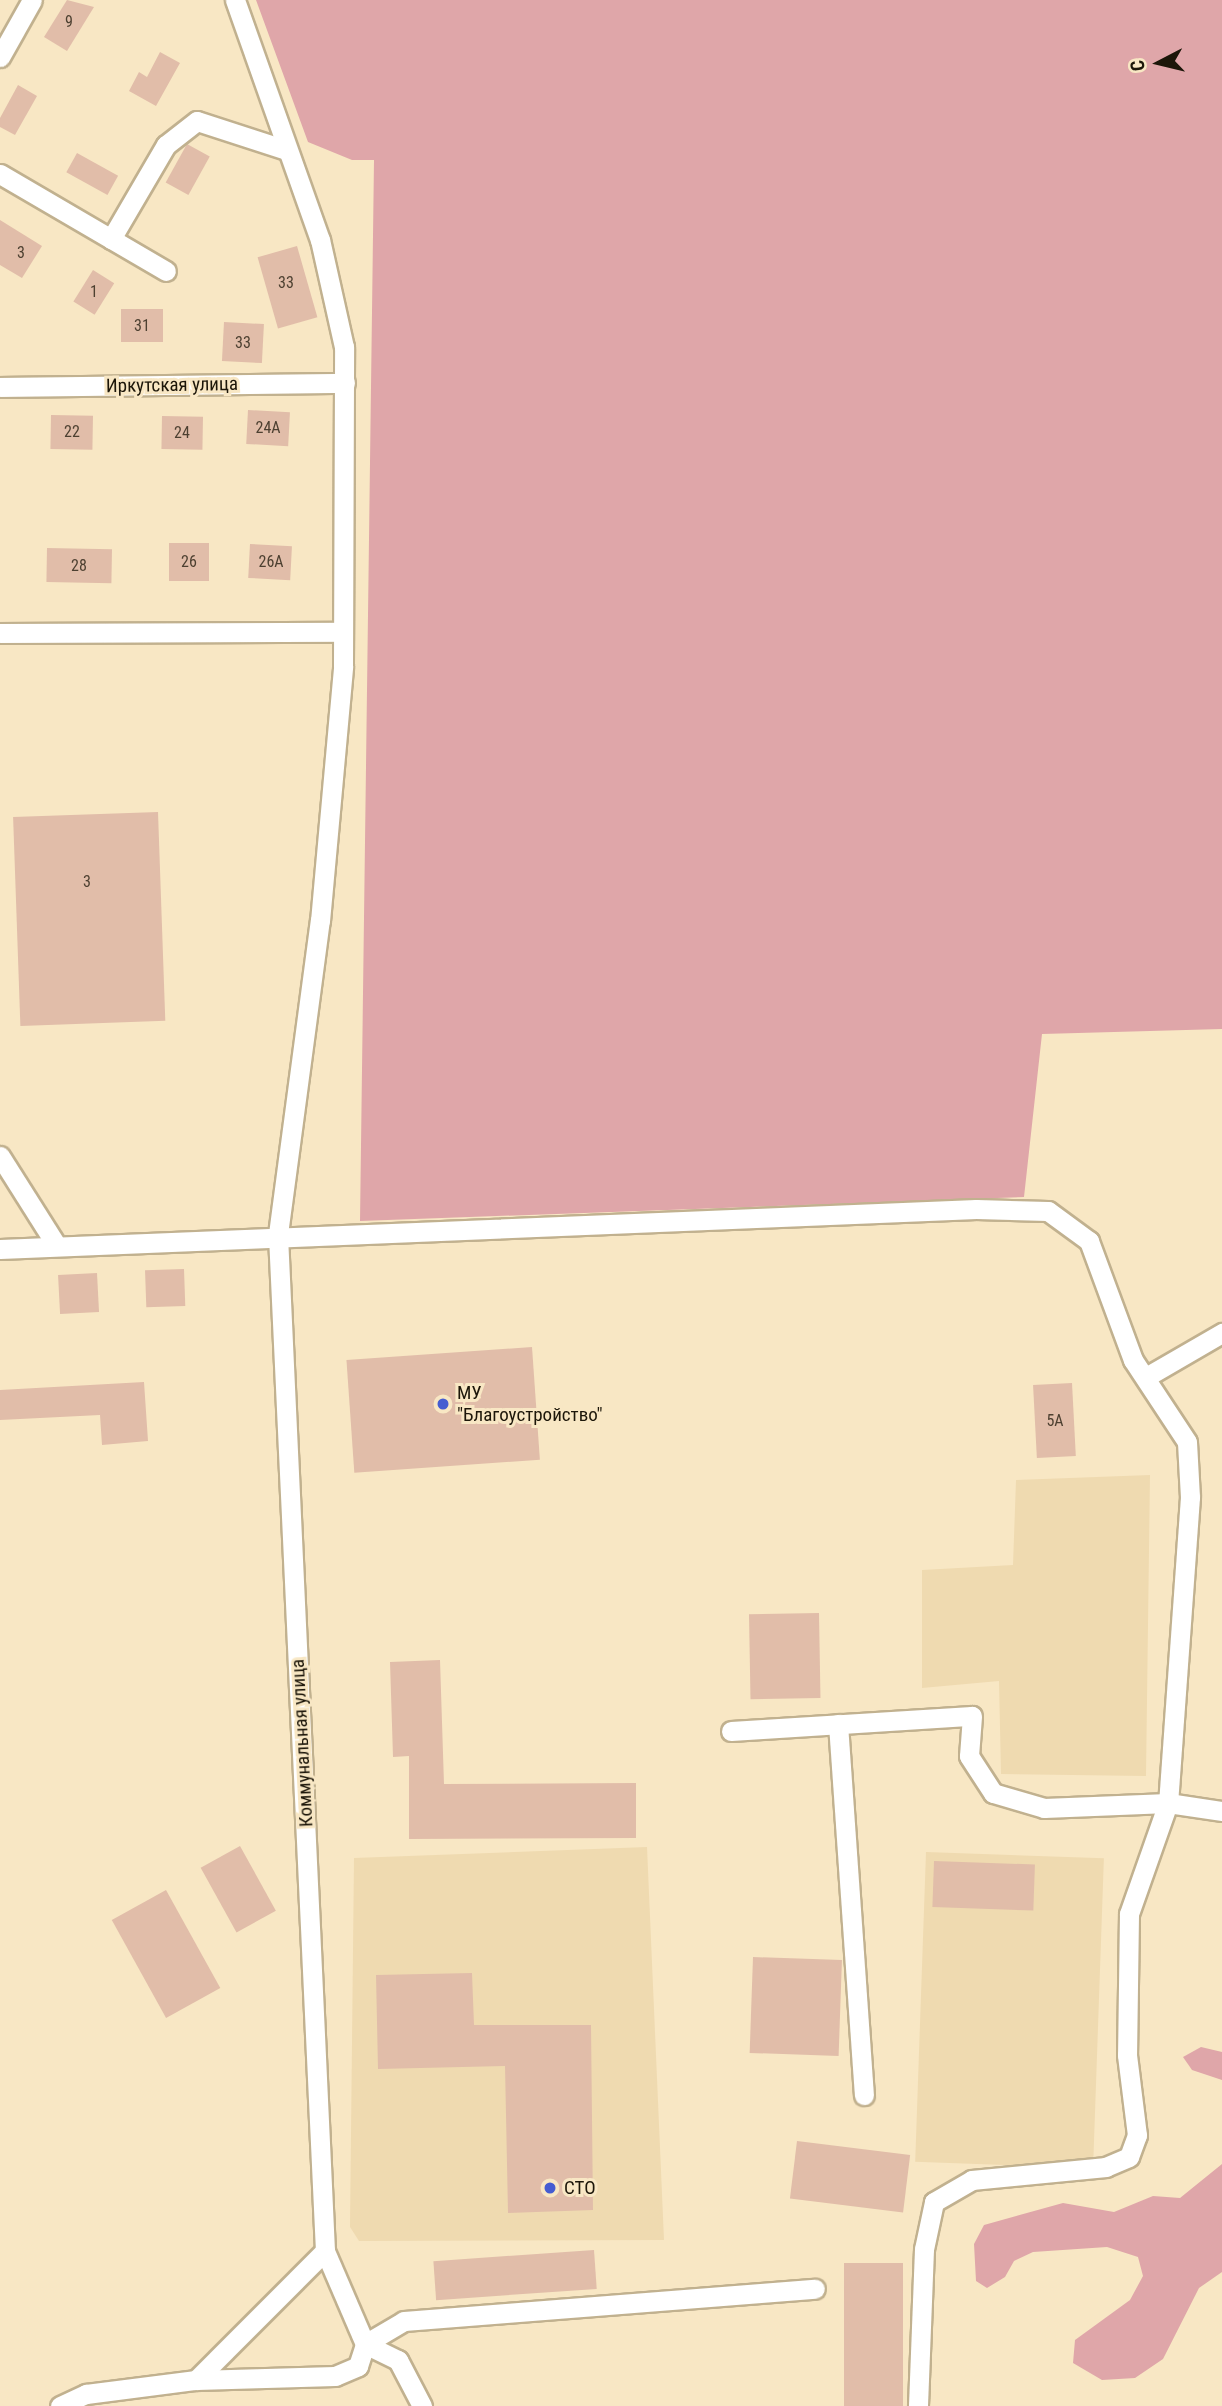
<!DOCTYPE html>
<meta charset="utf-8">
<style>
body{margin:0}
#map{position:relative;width:1222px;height:2406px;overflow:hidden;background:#f8e7c4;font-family:"Roboto Condensed",sans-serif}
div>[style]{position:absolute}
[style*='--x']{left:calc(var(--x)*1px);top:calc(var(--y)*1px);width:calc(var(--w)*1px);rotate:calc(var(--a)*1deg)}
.built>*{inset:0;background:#efdab0;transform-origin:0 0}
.green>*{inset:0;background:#dfa6a9}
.building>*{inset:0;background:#e1bda9;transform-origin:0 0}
.roads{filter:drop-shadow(2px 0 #c1b18f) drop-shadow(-2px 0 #c1b18f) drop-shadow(0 2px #c1b18f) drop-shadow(0 -2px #c1b18f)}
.minor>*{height:19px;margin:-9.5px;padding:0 9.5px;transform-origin:9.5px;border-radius:9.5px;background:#fff}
.dots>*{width:19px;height:19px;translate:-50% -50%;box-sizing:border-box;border:4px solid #f8e7c4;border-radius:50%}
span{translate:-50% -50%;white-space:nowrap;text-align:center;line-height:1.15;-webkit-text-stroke:6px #f8e7c4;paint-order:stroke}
.number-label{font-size:16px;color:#4d4031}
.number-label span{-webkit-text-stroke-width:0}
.street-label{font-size:19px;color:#1c1609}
.poi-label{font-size:19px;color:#1c1609}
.left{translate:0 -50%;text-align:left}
.north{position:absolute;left:1124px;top:28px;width:70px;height:70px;-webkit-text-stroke:5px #f8e7c4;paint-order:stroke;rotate:263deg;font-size:19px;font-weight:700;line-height:28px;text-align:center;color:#1c1609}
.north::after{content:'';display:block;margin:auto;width:24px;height:32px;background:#1c1609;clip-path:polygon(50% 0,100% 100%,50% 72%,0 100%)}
</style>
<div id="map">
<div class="built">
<div style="clip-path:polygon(1150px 1475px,1146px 1776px,1001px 1774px,999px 1681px,922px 1688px,922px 1570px,1013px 1565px,1016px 1480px)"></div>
<div style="clip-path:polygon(647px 1847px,664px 2240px,359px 2241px,350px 2227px,354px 1858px)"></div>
<div style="left:926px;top:1852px;width:178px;height:310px;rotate:2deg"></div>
</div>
<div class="green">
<div style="clip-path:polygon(256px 0,1222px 0,1222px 1029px,1042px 1034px,1024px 1197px,360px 1221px,374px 160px,352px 160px,308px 142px)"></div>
<div style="clip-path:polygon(1201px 2047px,1222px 2052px,1222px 2080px,1192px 2070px,1183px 2057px)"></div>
<div style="clip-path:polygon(1222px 2164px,1222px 2272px,1199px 2288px,1163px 2359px,1135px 2378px,1102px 2380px,1073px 2363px,1075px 2340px,1130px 2300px,1143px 2276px,1138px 2257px,1107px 2247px,1033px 2252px,1014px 2261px,1005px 2277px,987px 2288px,976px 2281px,974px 2244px,984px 2225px,1063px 2203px,1114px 2212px,1153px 2196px,1180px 2198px)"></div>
</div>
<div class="building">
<div style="clip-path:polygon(67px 0,94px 7px,67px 51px,44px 37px)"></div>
<div style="clip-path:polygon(160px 52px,180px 63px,156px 106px,129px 91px,139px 72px,147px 77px)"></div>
<div style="clip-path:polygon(18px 85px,37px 96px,15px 135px,0 127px,0 118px)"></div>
<div style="left:187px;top:144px;width:26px;height:44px;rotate:29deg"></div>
<div style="left:77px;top:153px;width:47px;height:22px;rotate:29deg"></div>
<div style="clip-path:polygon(0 220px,42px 246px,22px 278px,0 265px)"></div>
<div style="left:297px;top:246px;width:74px;height:41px;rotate:74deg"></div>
<div style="left:93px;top:270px;width:25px;height:37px;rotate:32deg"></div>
<div style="left:163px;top:309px;width:33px;height:42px;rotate:90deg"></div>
<div style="left:224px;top:322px;width:40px;height:39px;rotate:3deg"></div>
<div style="left:248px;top:410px;width:42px;height:34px;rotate:3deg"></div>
<div style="left:51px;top:415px;width:42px;height:34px;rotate:1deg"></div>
<div style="left:162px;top:416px;width:41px;height:33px;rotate:1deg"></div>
<div style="left:169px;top:543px;width:40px;height:38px"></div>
<div style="left:250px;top:544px;width:42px;height:34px;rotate:3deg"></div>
<div style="left:47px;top:548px;width:65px;height:34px;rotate:1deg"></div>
<div style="left:158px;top:812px;width:209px;height:145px;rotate:88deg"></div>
<div style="left:184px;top:1269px;width:37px;height:39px;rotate:88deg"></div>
<div style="left:97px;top:1273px;width:39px;height:39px;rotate:87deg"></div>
<div style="left:532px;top:1347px;width:113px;height:186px;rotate:86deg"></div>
<div style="clip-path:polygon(144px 1382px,148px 1441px,102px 1445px,100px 1415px,0 1420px,0 1390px)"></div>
<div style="left:1072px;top:1383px;width:73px;height:39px;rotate:87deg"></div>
<div style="left:819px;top:1613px;width:85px;height:70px;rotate:89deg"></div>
<div style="clip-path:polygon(440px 1660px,444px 1784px,636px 1783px,636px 1838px,409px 1839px,409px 1756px,393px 1757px,390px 1662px)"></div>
<div style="left:240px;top:1846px;width:74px;height:45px;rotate:61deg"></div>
<div style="left:934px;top:1861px;width:101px;height:46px;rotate:2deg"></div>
<div style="left:166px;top:1890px;width:112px;height:62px;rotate:61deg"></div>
<div style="left:753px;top:1957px;width:89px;height:96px;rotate:2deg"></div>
<div style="clip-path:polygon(472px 1973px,474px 2025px,591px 2025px,593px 2210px,508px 2213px,505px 2066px,378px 2069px,376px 1975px)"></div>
<div style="left:797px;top:2141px;width:114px;height:58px;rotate:7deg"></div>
<div style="left:594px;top:2250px;width:39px;height:161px;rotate:86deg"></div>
<div style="left:844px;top:2263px;width:59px;height:143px"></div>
</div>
<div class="roads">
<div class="minor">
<div style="--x:0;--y:57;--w:65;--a:-60.7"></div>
<div style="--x:0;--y:174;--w:192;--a:30.3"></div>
<div style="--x:111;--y:239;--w:109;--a:-59.7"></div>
<div style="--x:166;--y:145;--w:39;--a:-38"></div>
<div style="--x:197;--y:121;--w:94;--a:18"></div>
<div style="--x:0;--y:387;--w:345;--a:-0.7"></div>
<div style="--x:0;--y:633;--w:343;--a:-0.2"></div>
<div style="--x:0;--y:1156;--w:103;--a:57.7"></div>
<div style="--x:0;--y:1249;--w:977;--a:-2.35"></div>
<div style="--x:976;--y:1209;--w:72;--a:1.6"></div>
<div style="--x:1048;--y:1211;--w:51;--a:36.2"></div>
<div style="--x:1089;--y:1241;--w:127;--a:69.7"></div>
<div style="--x:1133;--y:1360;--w:98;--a:56.6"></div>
<div style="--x:1187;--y:1442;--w:55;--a:86.9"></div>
<div style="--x:1190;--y:1497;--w:307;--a:94.1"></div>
<div style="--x:1168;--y:1803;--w:118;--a:109.4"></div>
<div style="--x:1129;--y:1914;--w:141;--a:90.8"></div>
<div style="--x:1127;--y:2055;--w:81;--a:82.9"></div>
<div style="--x:1137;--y:2135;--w:23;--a:110"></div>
<div style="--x:1129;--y:2157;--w:25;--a:157"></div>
<div style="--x:1106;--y:2167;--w:135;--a:174.5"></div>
<div style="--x:972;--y:2180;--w:44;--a:149.9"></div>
<div style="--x:934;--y:2202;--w:48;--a:102"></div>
<div style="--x:924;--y:2249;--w:157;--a:92.2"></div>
<div style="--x:1146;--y:1377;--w:88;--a:-30.1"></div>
<div style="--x:838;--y:1724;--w:372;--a:86"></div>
<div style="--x:731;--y:1731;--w:241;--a:-3.6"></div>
<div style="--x:972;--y:1716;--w:40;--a:94.3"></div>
<div style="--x:969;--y:1756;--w:44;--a:57"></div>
<div style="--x:993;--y:1793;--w:53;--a:16.4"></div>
<div style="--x:1044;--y:1808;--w:124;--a:-2.3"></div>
<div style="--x:1168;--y:1803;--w:55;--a:8.4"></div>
<div style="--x:365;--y:2344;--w:45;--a:-30.5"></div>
<div style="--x:404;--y:2321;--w:412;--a:-4.5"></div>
<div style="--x:365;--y:2344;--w:37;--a:26"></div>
<div style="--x:398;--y:2360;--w:52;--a:62.4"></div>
<div style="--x:196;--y:2380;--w:182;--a:-45"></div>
<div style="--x:60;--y:2406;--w:29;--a:-25"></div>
<div style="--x:86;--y:2394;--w:111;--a:-7.3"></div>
<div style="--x:196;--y:2380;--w:139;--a:-1.6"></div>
<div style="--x:335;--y:2376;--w:25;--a:-23"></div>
<div style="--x:358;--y:2366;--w:23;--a:-72"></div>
<div style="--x:365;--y:2344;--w:101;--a:-113.3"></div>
<div style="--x:325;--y:2251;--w:1018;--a:-92.65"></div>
<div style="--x:278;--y:1234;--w:316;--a:-82.4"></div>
<div style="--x:320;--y:921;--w:256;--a:-84.8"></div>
<div style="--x:343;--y:666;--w:319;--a:-89.8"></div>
<div style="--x:344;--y:347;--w:110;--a:-102.6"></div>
<div style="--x:320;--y:240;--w:255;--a:-109.5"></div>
</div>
</div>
<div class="dots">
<div style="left:443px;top:1404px;background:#455dd1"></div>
<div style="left:550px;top:2188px;background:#455dd1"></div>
</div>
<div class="number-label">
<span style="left:69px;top:22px">9</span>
<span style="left:21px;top:253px">3</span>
<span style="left:286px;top:283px">33</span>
<span style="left:94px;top:292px">1</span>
<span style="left:142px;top:326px">31</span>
<span style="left:243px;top:343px">33</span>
<span style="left:268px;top:428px">24А</span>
<span style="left:72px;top:432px">22</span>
<span style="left:182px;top:433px">24</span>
<span style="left:189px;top:562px">26</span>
<span style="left:271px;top:562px">26А</span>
<span style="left:79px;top:566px">28</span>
<span style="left:87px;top:882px">3</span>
<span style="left:1055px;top:1421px">5А</span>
</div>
<div class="street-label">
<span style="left:172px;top:385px;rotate:-1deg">Иркутская улица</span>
<span style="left:302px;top:1743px;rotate:-93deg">Коммунальная улица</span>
</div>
<div class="poi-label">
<span class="left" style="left:457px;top:1404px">МУ<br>"Благоустройство"</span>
<span class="left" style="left:564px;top:2188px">СТО</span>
</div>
<div class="north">С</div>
</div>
